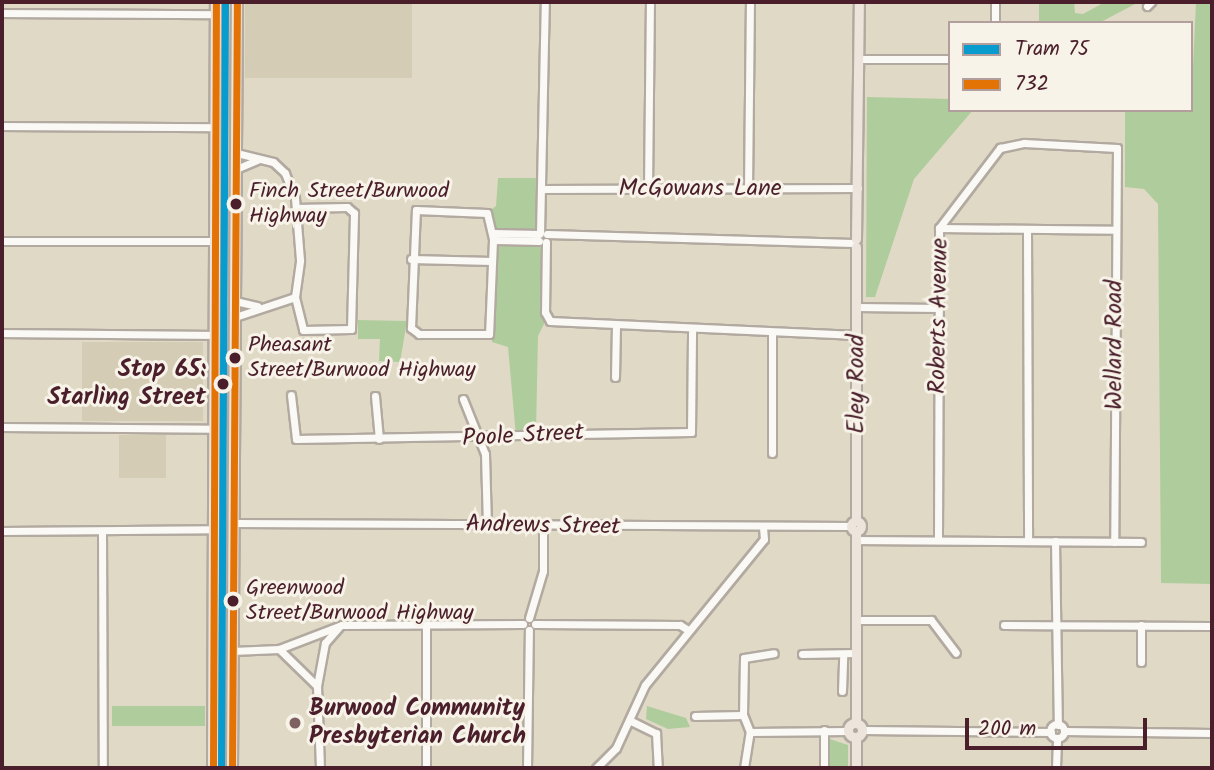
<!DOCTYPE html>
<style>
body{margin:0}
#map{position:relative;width:1214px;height:770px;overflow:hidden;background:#e0d9c6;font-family:Kalam,sans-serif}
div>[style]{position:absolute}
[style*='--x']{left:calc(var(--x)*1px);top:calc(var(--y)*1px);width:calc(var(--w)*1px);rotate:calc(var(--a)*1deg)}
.built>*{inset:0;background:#d4ccb4;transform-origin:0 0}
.green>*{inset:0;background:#afcd9c;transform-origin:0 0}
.roads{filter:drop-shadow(2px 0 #b2aaa0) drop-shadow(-2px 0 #b2aaa0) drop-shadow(0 2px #b2aaa0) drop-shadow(0 -2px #b2aaa0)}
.minor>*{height:7px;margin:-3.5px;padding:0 3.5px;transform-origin:3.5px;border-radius:3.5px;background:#faf9f6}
.minor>.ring{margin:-3.5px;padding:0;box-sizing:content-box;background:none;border:7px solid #faf9f6;border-radius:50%}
.major>*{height:9px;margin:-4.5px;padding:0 4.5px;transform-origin:4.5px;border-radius:4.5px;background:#ede4db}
.major>.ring{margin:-4.5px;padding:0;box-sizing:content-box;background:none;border:9px solid #ede4db;border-radius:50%}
.highway>*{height:10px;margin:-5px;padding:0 5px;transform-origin:5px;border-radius:5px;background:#ede4db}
.bus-1>*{height:7px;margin:-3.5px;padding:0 3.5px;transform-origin:3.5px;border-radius:3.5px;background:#e47306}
.tram-1>*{height:7px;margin:-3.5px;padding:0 3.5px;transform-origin:3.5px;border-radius:3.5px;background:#079bce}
.dots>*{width:19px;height:19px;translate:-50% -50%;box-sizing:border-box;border:4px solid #f7f3e8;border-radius:50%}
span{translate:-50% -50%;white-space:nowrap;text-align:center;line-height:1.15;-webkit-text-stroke:6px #f7f3e8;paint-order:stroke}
.bus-label{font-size:22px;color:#4a1f2b}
.left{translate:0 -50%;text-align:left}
.street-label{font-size:24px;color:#4a1f2b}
.stop-label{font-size:24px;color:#4a1f2b;font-weight:700}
.right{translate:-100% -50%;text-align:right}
.poi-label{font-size:24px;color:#4a1f2b;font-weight:700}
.frame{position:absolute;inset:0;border:4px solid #4a1f2b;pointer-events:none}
.legend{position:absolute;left:948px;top:21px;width:245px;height:91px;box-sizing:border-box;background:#f7f3e8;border:2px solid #b29e9c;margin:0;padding:9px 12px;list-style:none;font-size:21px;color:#4a1f2b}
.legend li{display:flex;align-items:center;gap:14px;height:35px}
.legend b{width:35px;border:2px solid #b29e9c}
.scale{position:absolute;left:965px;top:718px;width:182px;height:32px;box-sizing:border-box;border:4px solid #4a1f2b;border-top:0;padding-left:9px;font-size:21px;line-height:24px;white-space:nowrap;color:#4a1f2b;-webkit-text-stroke:5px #f7f3e8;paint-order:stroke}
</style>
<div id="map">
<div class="built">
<div style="left:245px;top:2px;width:167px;height:76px"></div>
<div style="left:82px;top:342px;width:121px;height:79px"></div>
<div style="left:119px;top:435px;width:47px;height:43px"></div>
</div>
<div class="green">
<div style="clip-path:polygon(1039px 2px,1074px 2px,1075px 13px,1083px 14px,1105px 2px,1139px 2px,1099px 23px,1039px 23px)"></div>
<div style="clip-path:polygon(1196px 2px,1212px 2px,1212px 584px,1161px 583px,1158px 204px,1144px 189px,1125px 187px,1125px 110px,1191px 110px)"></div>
<div style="clip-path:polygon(867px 97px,950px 99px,950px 110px,973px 110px,914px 179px,875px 297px,866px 297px)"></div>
<div style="clip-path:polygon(498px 178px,540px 178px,547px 318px,538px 336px,536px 433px,516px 436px,508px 347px,492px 342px,487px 213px,496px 206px)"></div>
<div style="clip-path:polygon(358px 320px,407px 321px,400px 362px,379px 361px,380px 339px,358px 339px)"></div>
<div style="left:205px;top:706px;width:20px;height:93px;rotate:90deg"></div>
<div style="clip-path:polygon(647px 706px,686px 718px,690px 727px,668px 729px,646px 719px)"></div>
<div style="clip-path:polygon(827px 738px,848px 745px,848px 768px,827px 768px)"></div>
</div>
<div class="roads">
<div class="minor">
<div style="--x:995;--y:2;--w:21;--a:90"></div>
<div style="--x:1147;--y:6;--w:6;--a:-45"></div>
<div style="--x:2;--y:13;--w:214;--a:0.3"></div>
<div style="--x:859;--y:59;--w:91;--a:0"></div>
<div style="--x:2;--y:126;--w:214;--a:0.3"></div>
<div style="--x:236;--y:169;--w:25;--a:-23"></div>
<div style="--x:543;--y:189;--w:315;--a:-0.2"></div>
<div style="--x:648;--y:189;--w:187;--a:-89.4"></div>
<div style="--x:748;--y:189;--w:187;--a:-89.4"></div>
<div style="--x:416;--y:210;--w:71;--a:2.4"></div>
<div style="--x:487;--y:213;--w:28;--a:77"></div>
<div style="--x:493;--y:240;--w:94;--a:92.4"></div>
<div style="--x:489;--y:334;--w:70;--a:180"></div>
<div style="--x:419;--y:334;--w:10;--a:-143"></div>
<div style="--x:411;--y:328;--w:118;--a:-87.6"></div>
<div style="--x:939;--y:228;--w:177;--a:0.6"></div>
<div style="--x:1027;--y:229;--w:312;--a:89.8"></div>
<div style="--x:493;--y:233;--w:46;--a:1.2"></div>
<div style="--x:540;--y:233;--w:231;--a:-88.8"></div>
<div style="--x:547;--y:234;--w:306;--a:1.7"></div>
<div style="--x:493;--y:240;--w:46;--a:1.2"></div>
<div style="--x:2;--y:241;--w:214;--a:0"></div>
<div style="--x:546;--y:242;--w:70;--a:90.8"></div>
<div style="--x:545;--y:312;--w:10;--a:61"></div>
<div style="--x:550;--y:321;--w:307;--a:2.6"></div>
<div style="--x:411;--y:259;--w:81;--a:1.4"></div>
<div style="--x:295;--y:297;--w:34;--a:76"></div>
<div style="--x:303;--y:330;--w:48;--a:-1.2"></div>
<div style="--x:351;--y:329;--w:116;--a:-88.5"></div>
<div style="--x:354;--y:213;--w:9;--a:-139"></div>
<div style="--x:347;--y:207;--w:51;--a:178.9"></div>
<div style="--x:235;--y:301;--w:23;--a:13"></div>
<div style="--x:857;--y:307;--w:81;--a:0.7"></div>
<div style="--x:235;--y:317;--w:63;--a:-18.4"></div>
<div style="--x:295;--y:297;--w:37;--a:-82"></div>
<div style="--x:300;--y:260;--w:62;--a:-94.6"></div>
<div style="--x:295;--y:198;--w:27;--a:-112"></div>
<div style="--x:285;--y:173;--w:16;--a:-137"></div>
<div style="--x:273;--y:162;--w:38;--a:-166"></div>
<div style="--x:772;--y:332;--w:121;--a:90"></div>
<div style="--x:2;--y:333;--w:213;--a:0.5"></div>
<div style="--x:615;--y:377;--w:52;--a:-88.9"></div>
<div style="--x:291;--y:395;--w:44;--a:83.5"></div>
<div style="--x:296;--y:439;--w:395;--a:-1"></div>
<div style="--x:691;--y:432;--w:104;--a:-89.4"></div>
<div style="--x:375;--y:396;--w:43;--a:84.7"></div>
<div style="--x:463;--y:399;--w:59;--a:68.2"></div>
<div style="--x:485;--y:454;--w:71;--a:88.4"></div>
<div style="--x:2;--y:427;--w:212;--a:0.5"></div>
<div style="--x:234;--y:523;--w:617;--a:0.28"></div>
<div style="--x:2;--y:531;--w:212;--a:-0.5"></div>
<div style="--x:102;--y:531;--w:237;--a:89.8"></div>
<div style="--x:856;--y:540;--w:285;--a:0.4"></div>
<div style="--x:938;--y:540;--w:312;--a:-89.8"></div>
<div style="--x:939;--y:228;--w:101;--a:-52.7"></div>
<div style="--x:1000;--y:148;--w:25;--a:-12"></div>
<div style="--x:1024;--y:143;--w:93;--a:3.1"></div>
<div style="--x:1117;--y:148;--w:394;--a:90.4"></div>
<div style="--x:1055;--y:541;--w:184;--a:89.1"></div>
<div style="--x:529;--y:618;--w:49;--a:-73.4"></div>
<div style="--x:543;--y:571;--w:45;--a:-90"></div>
<div style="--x:856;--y:620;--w:75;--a:0"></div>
<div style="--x:931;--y:620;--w:41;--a:52.9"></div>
<div style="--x:535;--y:624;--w:145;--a:0.4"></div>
<div style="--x:680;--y:625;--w:9;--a:32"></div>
<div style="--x:1004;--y:625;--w:208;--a:0.3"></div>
<div style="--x:1141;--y:625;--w:37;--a:90"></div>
<div style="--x:279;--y:649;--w:53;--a:44.2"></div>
<div style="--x:317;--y:686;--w:82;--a:87.9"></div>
<div style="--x:232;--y:651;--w:47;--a:-2.4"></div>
<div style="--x:279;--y:649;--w:67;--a:-20.9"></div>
<div style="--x:342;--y:625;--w:181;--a:-0.3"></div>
<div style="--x:802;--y:654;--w:54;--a:-1.1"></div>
<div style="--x:317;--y:686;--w:44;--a:-79.5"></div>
<div style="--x:325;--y:643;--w:21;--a:-49"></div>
<div style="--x:842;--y:691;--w:37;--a:-88"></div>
<div style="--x:695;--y:716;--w:48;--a:-1.2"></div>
<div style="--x:631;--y:721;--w:28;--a:26"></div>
<div style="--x:656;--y:733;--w:35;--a:87"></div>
<div class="ring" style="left:1050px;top:724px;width:7px;height:7px"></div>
<div style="--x:863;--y:730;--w:188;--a:0.6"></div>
<div style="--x:1064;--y:731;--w:148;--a:0.8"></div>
<div style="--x:750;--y:732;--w:18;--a:-112"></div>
<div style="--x:743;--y:715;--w:57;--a:-89"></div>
<div style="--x:744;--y:658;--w:30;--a:-9"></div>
<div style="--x:750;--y:732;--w:98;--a:-0.6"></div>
<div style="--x:426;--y:768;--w:143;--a:-90"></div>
<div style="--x:527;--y:768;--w:138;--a:-89.2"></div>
<div style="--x:596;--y:768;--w:28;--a:-45"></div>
<div style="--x:616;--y:748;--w:69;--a:-65.3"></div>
<div style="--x:645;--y:685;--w:188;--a:-50.8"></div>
<div style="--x:764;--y:539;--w:12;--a:-95"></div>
<div style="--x:744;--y:768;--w:36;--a:-81"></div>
<div style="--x:824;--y:768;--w:38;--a:-90"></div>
<div style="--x:1056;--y:768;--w:30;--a:-88"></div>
</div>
<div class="major">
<div style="--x:856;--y:239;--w:237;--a:-89.3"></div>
<div style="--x:856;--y:521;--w:274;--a:-90"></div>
<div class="ring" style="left:851px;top:521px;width:1px;height:1px"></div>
<div class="ring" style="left:848px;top:723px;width:5px;height:5px"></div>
<div style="--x:856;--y:723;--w:192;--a:-90"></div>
<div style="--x:856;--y:768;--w:30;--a:-90"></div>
</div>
<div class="highway">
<div style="--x:213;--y:768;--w:766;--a:-89.78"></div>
<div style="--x:232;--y:768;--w:766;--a:-89.63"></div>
</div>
</div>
<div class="bus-1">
<div style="--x:213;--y:768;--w:766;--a:-89.78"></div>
<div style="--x:232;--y:768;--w:766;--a:-89.63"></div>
</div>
<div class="tram-1">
<div style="--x:221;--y:768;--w:766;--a:-89.7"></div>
</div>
<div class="dots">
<div style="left:236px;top:204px;background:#4a1f2b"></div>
<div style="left:235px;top:358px;background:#4a1f2b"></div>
<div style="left:223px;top:384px;background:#4a1f2b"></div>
<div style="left:233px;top:601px;background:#4a1f2b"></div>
<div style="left:295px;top:723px;background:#7e6061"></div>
</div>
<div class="bus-label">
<span class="left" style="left:249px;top:204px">Finch Street/Burwood<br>Highway</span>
<span class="left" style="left:248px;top:358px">Pheasant<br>Street/Burwood Highway</span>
<span class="left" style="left:246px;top:601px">Greenwood<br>Street/Burwood Highway</span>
</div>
<div class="street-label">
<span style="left:700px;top:189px">McGowans Lane</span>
<span style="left:939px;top:316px;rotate:-89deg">Roberts Avenue</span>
<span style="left:1115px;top:345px;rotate:-90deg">Wellard Road</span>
<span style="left:857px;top:384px;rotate:-90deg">Eley Road</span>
<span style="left:523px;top:436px;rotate:-3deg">Poole Street</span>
<span style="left:543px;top:526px;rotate:1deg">Andrews Street</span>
</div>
<div class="stop-label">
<span class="right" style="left:206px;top:384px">Stop 65:<br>Starling Street</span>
</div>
<div class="poi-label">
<span class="left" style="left:309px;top:723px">Burwood Community<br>Presbyterian Church</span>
</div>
<div class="frame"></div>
<ul class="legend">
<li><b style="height:9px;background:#079bce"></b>Tram 75</li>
<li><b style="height:9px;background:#e47306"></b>732</li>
</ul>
<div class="scale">200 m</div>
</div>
